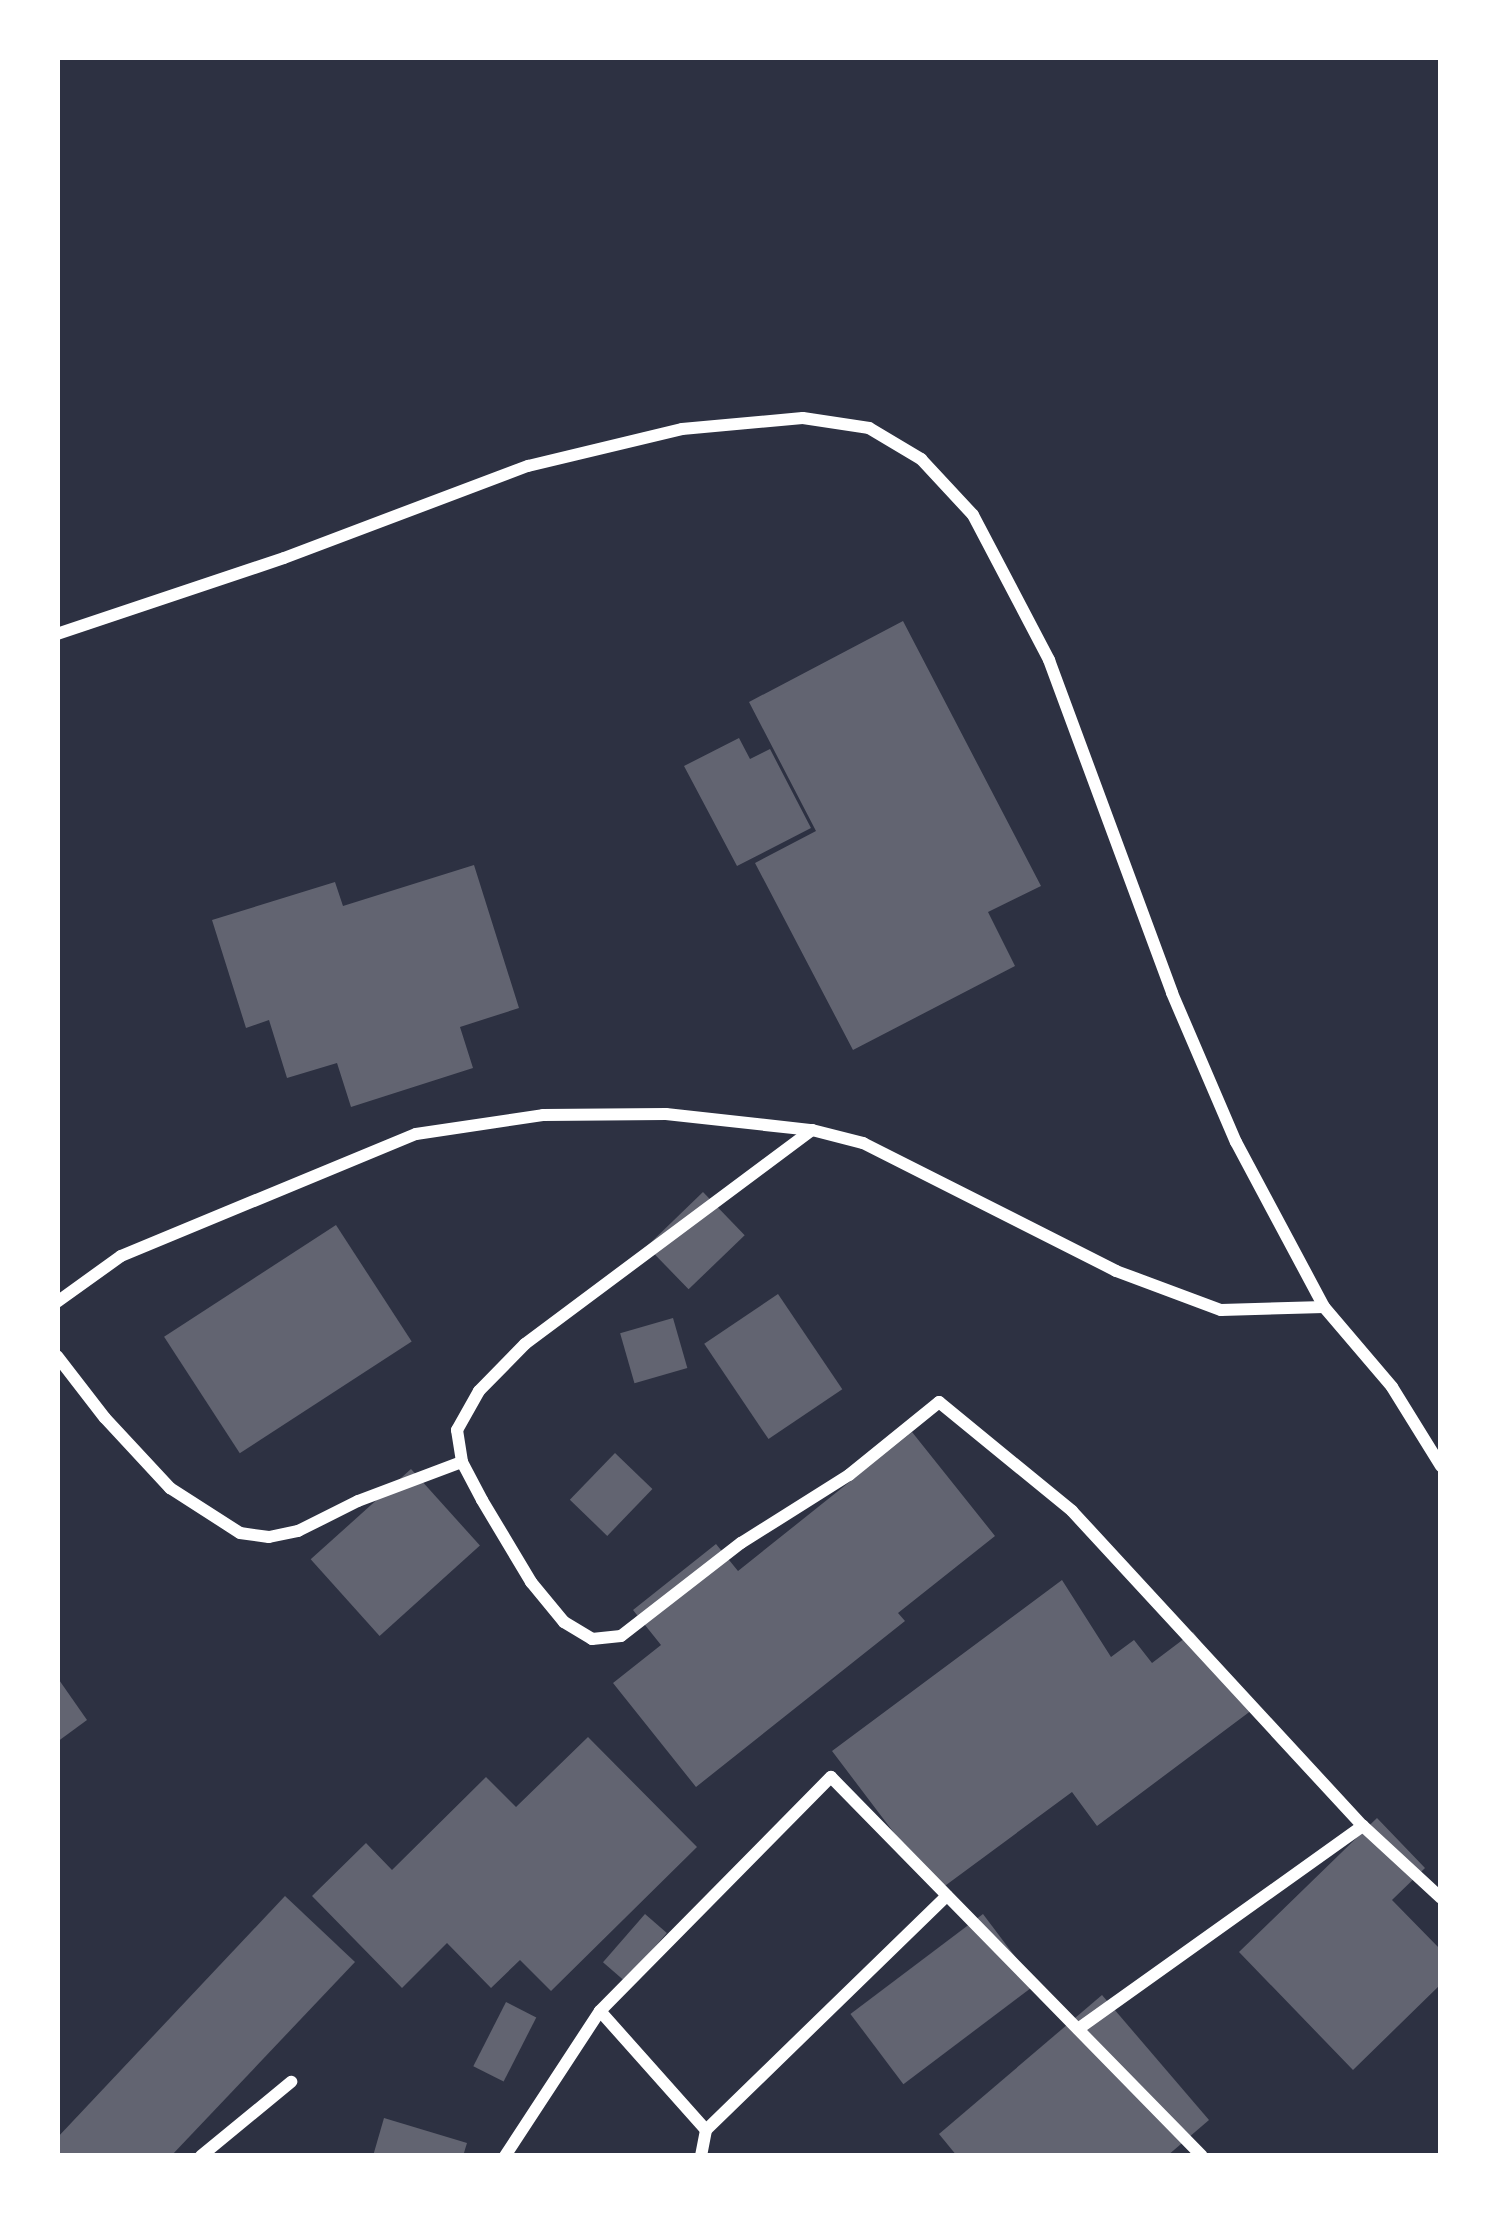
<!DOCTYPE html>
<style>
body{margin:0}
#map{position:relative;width:1498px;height:2213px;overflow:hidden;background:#2d3142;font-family:Manrope,sans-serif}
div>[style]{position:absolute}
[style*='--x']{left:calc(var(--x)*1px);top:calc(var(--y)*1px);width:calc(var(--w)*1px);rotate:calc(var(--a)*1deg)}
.building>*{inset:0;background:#626471;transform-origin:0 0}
.minor>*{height:12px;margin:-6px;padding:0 6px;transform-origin:6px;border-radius:6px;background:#fff}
span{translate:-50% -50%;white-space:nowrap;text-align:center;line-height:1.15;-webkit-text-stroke:10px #fff;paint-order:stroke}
.frame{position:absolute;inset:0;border:60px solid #fff;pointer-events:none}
</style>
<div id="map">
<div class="building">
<div style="clip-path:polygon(903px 621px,1041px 886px,988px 912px,1015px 966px,853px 1050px,755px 863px,816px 831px,749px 702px)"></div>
<div style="clip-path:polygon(739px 738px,750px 759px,770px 749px,811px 828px,737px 866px,684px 766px)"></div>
<div style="clip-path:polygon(474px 865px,519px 1008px,460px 1027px,473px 1068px,351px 1107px,337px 1063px,287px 1078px,269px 1020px,246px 1028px,212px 920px,335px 882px,343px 906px)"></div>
<div style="left:703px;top:1192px;width:60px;height:78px;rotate:46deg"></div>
<div style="left:336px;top:1225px;width:139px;height:205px;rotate:57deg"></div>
<div style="left:778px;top:1294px;width:115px;height:89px;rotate:56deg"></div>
<div style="left:673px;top:1318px;width:52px;height:55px;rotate:74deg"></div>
<div style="clip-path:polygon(912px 1432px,995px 1536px,898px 1613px,905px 1621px,696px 1787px,613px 1683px,661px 1645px,633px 1610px,716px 1544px,738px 1571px)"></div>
<div style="left:615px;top:1453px;width:52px;height:65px;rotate:44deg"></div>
<div style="left:411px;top:1469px;width:103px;height:135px;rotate:48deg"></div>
<div style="clip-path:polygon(1062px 1580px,1111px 1657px,1134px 1640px,1152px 1663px,1193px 1632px,1252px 1710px,1097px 1826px,1072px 1792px,938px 1891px,832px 1751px)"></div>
<div style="clip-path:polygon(57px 1677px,87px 1720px,57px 1742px)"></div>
<div style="clip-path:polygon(588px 1737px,697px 1847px,551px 1991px,520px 1960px,491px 1988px,447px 1943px,402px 1988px,312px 1896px,366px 1843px,392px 1870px,486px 1777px,516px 1807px)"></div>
<div style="clip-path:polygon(1377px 1818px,1425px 1868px,1392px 1900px,1441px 1950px,1441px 1984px,1353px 2070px,1239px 1952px)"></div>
<div style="clip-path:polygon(285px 1896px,355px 1962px,171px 2156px,57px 2156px,57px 2138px)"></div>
<div style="left:645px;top:1914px;width:29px;height:64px;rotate:41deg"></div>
<div style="left:983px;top:1914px;width:88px;height:166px;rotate:53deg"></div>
<div style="clip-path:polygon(1102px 1995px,1209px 2120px,1167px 2156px,957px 2156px,939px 2134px)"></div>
<div style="left:506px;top:2002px;width:34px;height:72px;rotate:27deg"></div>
<div style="clip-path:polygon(384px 2118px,467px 2143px,463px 2156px,373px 2156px)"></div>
</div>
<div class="minor">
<div style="--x:57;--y:634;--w:239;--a:-18.5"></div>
<div style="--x:284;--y:558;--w:261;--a:-20.7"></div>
<div style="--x:528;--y:466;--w:158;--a:-13.5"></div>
<div style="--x:682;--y:429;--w:121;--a:-5.2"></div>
<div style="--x:803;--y:418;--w:67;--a:8.6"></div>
<div style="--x:869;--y:428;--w:61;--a:30.8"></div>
<div style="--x:921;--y:459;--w:76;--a:47.1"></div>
<div style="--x:973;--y:515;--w:164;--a:62.3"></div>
<div style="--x:1049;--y:660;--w:355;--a:69.7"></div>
<div style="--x:1172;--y:993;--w:162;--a:66.8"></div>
<div style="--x:1236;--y:1142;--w:187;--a:61.9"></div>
<div style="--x:1324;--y:1307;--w:105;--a:49.6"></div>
<div style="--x:1392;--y:1387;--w:93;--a:58.2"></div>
<div style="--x:812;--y:1130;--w:358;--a:143.3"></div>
<div style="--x:525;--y:1344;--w:66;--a:134.4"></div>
<div style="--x:479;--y:1391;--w:45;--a:119.4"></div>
<div style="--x:457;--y:1430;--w:32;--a:81"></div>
<div style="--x:462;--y:1462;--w:43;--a:62.2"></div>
<div style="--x:482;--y:1500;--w:96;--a:59.1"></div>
<div style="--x:531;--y:1582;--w:52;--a:50.5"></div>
<div style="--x:564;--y:1622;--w:33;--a:31"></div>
<div style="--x:592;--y:1639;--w:29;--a:-6"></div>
<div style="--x:621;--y:1636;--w:152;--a:-37.8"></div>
<div style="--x:741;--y:1543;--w:128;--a:-32.2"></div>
<div style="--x:849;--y:1475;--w:116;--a:-39"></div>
<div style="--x:939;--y:1402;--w:172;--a:39.3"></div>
<div style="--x:1072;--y:1511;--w:429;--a:47.3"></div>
<div style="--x:1363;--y:1826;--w:106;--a:42.7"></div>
<div style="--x:57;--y:1302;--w:79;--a:-35.7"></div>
<div style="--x:121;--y:1256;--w:319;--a:-22.5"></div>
<div style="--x:416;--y:1134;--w:128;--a:-8.5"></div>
<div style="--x:543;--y:1115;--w:123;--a:-0.5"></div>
<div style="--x:666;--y:1114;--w:147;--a:6.3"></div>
<div style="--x:812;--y:1130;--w:53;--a:14.3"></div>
<div style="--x:863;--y:1143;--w:284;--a:26.8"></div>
<div style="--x:1116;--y:1271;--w:112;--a:20.4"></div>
<div style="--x:1221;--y:1310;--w:103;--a:-1.7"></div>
<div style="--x:57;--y:1356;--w:78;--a:52.3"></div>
<div style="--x:105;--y:1418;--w:96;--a:47.1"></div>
<div style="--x:170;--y:1488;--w:83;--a:32.7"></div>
<div style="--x:240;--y:1533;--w:29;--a:8"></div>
<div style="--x:269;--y:1537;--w:30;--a:-12"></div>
<div style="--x:298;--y:1531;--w:67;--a:-26.6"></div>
<div style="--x:358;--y:1501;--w:111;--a:-20.6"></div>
<div style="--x:600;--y:2011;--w:159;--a:48.3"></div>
<div style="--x:1078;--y:2029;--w:350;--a:-35.5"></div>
<div style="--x:201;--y:2156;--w:117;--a:-39.4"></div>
<div style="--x:505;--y:2156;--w:173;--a:-56.8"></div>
<div style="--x:600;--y:2011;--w:329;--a:-45.4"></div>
<div style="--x:831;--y:1777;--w:530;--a:45.61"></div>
<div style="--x:701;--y:2156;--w:26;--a:-79"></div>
<div style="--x:706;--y:2130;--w:336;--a:-44.2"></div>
</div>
<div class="frame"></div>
</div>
